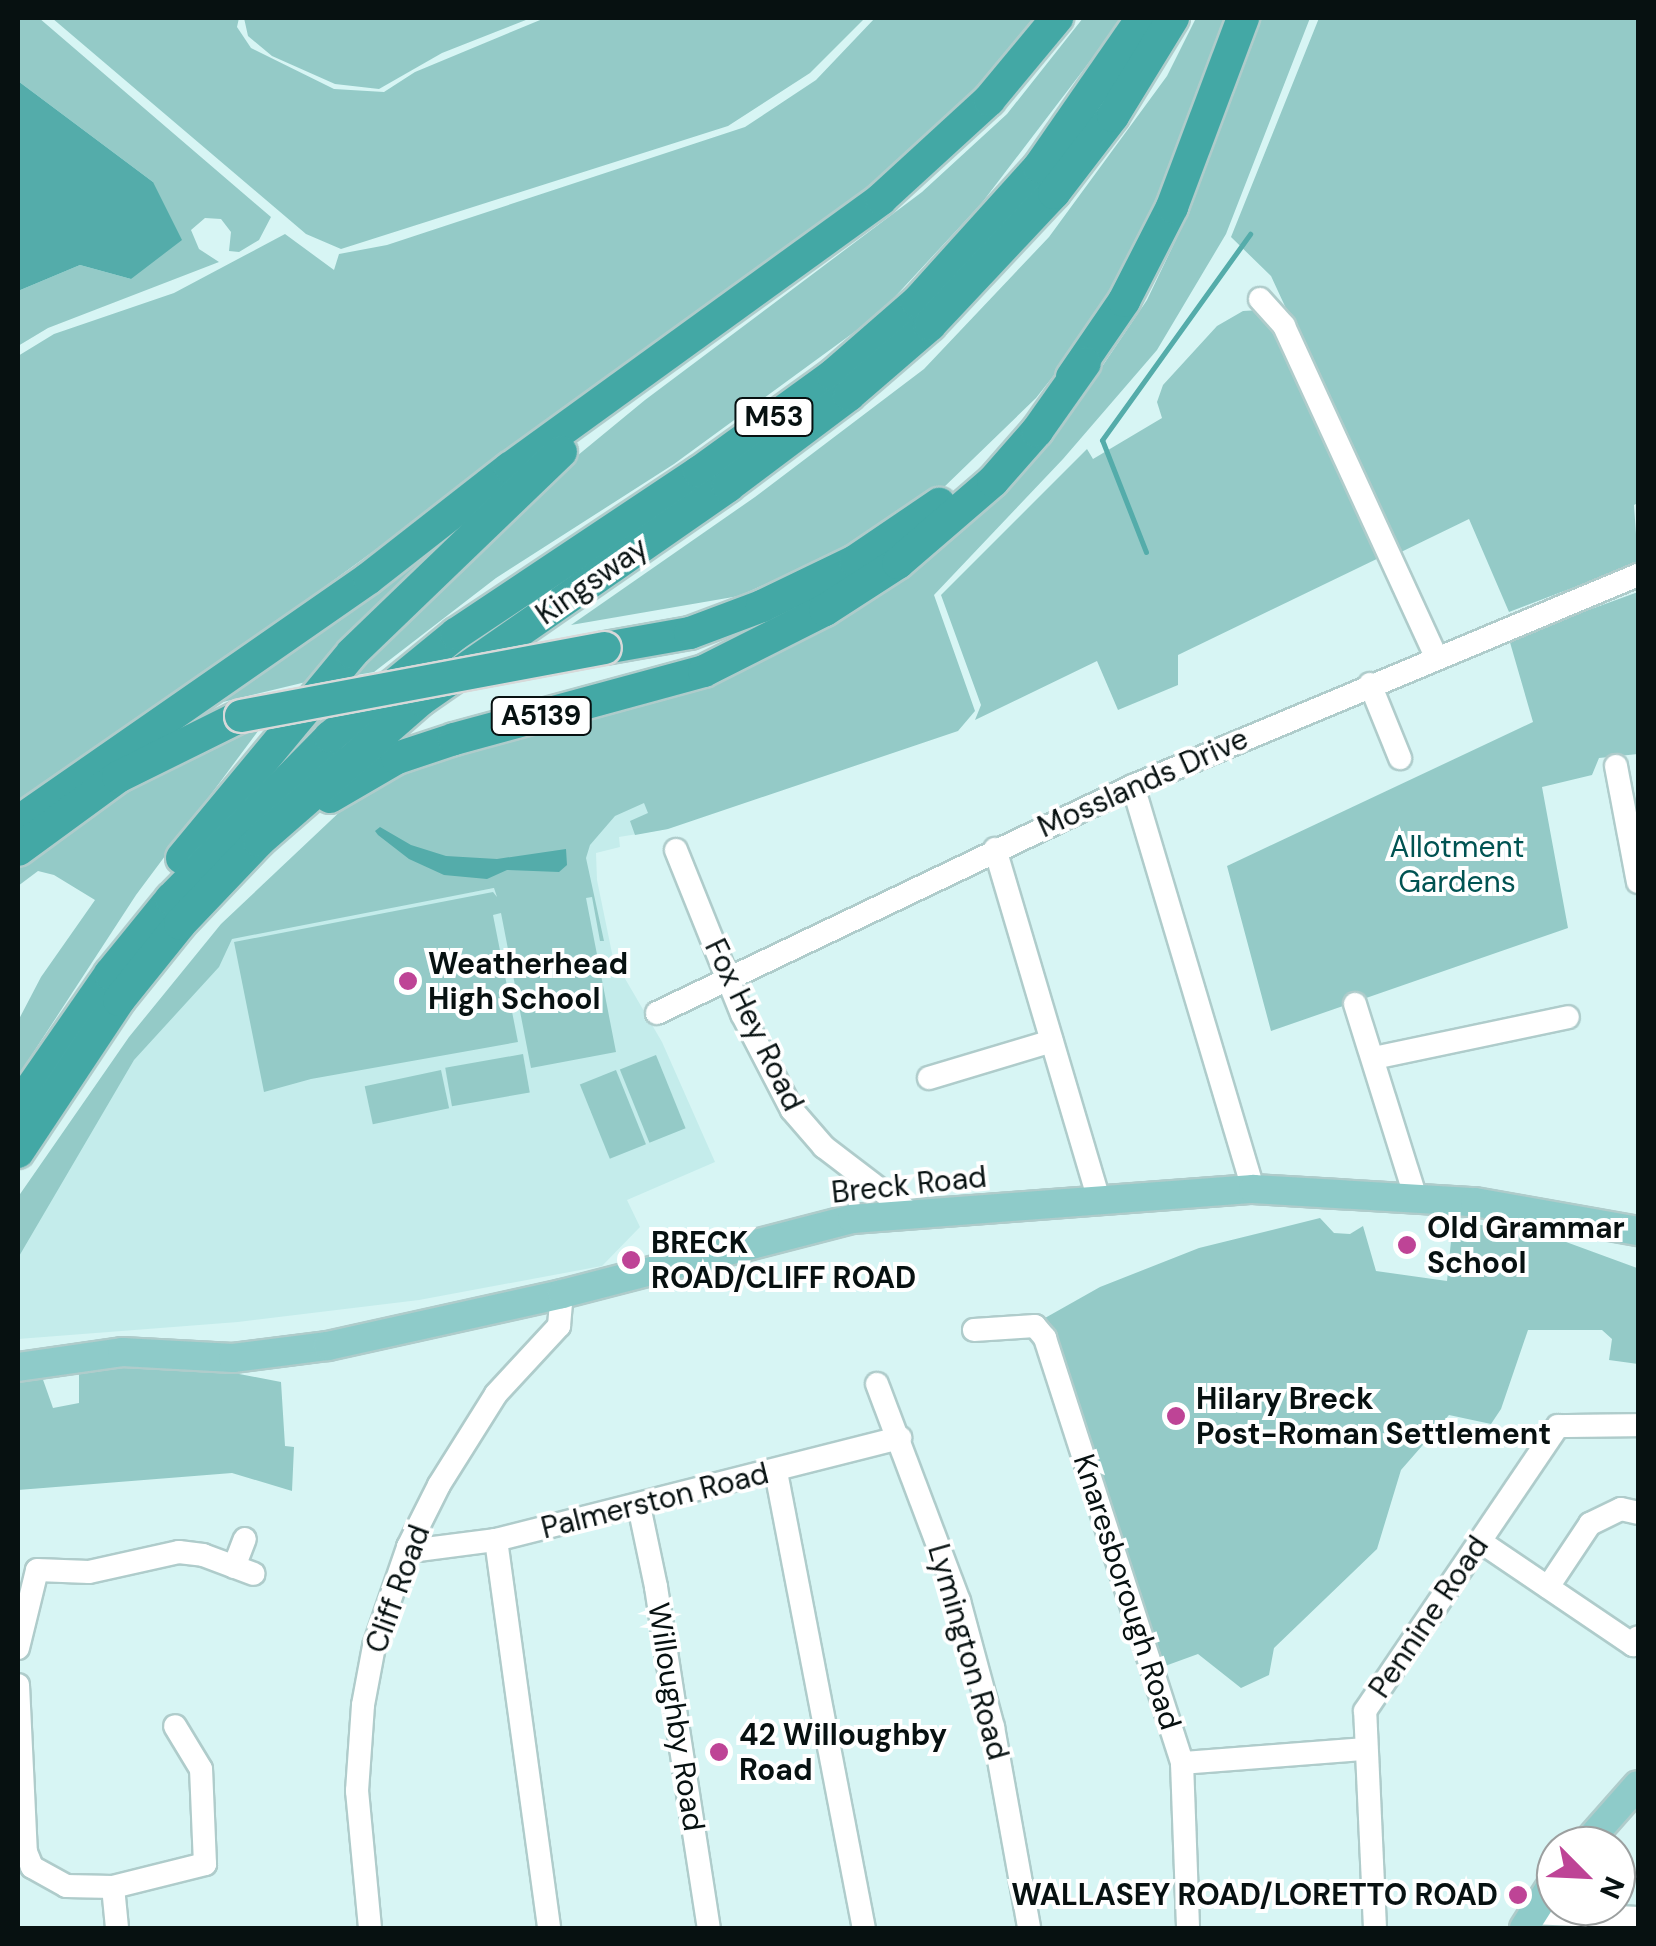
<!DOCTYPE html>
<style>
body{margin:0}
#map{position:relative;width:1656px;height:1946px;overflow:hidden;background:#d7f5f4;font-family:"DM Sans",sans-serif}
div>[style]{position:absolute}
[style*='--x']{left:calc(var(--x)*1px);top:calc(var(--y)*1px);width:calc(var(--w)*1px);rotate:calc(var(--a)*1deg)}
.built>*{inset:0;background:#c4eceb}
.green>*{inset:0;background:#94cac7;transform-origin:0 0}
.water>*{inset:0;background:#54acaa}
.stream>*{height:5px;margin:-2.5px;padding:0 2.5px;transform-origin:2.5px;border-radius:2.5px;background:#54acaa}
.roads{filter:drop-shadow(2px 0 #afcccb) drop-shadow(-2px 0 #afcccb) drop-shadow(0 2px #afcccb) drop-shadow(0 -2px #afcccb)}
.minor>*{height:22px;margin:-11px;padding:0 11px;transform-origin:11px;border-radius:11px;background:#fff}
.major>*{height:28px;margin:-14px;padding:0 14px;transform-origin:14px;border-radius:14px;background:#8ecbc9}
.highway>*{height:32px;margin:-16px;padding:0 16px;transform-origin:16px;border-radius:16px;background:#43a8a5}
.bridges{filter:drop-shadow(2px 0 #d7d9d9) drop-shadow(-2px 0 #d7d9d9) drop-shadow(0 2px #d7d9d9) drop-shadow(0 -2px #d7d9d9)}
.highway-bridge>*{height:32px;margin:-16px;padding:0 16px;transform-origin:16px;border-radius:16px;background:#43a8a5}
.dots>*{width:28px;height:28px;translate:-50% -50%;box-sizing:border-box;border:5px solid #fff;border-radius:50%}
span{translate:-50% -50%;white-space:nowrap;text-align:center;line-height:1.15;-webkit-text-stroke:8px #fff;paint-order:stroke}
.shield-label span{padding:2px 8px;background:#fff;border:2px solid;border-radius:8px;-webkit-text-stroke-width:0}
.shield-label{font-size:28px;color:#071111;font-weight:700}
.street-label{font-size:30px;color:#071111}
.park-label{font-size:30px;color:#005352}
.poi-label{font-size:30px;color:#071111;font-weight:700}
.left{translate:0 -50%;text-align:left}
.right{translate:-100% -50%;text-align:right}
.frame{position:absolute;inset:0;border:20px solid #071111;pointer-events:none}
.north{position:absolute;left:1536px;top:1826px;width:100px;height:100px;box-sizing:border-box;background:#fff;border:2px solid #9ca0a0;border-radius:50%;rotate:114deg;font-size:28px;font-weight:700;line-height:40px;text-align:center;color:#071111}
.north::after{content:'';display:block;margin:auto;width:35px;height:45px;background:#be4496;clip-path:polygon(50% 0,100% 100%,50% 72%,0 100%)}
</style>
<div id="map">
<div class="built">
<div style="clip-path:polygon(645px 743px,668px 829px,619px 837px,620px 847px,596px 853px,597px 880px,613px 958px,662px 1042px,715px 1162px,627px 1200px,640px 1227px,602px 1266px,419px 1300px,238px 1322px,18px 1339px,18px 1250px,115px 1073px,225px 936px,495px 888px,499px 905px,579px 850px)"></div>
</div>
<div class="green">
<div style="clip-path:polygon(18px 18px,39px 18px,271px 217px,259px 240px,239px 252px,229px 251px,231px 232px,221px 219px,205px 218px,191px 230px,199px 249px,219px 262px,48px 328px,18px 346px,18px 291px,80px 265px,131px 279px,153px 182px,18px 81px)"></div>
<div style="clip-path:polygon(52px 18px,239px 18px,237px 27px,251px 48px,334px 89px,384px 92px,415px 72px,545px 18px,865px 18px,810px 73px,728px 126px,341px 249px,306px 234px)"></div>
<div style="clip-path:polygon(244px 18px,531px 18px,442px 53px,379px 89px,335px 84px,272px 56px,248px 36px)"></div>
<div style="clip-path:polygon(875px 18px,1040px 18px,1010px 60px,900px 168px,18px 810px,18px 356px,54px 334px,174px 293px,285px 234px,334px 270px,339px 254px,387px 245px,745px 127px,816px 80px)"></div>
<div style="clip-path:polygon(1083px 18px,1123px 18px,981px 204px,879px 314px,674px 464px,496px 578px,374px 672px,345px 677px,549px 479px,645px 400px,922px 192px,1007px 114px)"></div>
<div style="clip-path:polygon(1196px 18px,1227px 18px,1154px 211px,1081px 341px,1036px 398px,942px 489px,844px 549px,739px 596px,571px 625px,755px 497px,924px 369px,1049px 237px,1167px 76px)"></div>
<div style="clip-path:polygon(1262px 18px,1310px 18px,1226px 234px,1157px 350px,1063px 459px,934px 595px,975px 711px,958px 731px,668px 829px,635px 835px,630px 821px,648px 813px,644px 803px,615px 816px,590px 845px,586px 858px,604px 941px,600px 941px,592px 897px,586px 898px,616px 1052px,531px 1068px,501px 913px,493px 915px,518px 1042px,311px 1079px,264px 1092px,234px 942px,493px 892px,497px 897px,494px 888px,232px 939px,219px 967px,134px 1060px,18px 1258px,18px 1197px,129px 1037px,221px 924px,364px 789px,420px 762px,709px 682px,774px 654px,837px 620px,1010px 484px,1066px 420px,1147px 300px,1182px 227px)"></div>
<div style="clip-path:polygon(1319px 18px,1638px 18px,1638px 503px,1634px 505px,1638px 563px,1509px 612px,1469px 519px,1399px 553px,1271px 276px,1231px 237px)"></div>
<div style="clip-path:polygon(1260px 310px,1270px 316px,1385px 555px,1178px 655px,1178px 685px,1118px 710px,1097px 661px,975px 720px,981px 705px,941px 595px,1087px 449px,1093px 459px,1162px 418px,1157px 402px,1163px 385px,1217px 326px,1243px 311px)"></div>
<div style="clip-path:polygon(497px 492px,404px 578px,306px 682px,219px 703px,173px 726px)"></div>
<div style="clip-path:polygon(1638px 592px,1638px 754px,1599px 758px,1592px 775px,1542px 787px,1568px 928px,1271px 1031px,1227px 866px,1533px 722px,1509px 639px)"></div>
<div style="clip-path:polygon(264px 723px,136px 895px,18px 1076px,18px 1021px,41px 977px,95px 900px,54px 875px,38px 871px,18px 886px,18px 866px,131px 783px)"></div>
<div style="left:523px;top:1054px;width:39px;height:79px;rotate:80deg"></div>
<div style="left:656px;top:1055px;width:79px;height:39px;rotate:68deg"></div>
<div style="left:441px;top:1070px;width:39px;height:78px;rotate:78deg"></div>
<div style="left:616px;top:1070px;width:80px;height:39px;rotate:68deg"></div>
<div style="clip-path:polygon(1320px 1218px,1334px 1233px,1350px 1234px,1363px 1226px,1376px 1271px,1447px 1281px,1453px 1221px,1547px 1235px,1637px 1268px,1638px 1364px,1609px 1360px,1612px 1339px,1602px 1330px,1528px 1330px,1501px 1409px,1491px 1424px,1449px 1415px,1401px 1470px,1377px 1549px,1274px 1648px,1269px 1675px,1241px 1688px,1198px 1654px,1165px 1666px,1045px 1318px,1100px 1287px,1199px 1248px)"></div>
<div style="clip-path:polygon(114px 1360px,203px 1367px,281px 1382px,285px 1446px,294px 1447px,292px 1491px,232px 1473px,18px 1490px,18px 1380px,41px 1374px,53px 1408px,79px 1403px,79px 1366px)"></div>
</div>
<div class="water">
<div style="clip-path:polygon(18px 81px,153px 182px,182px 240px,131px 279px,80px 265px,18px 291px)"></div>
<div style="clip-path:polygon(380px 827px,411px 845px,446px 856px,497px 859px,566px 849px,567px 865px,559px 872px,507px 870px,487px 879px,444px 875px,409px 859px,378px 835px,375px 831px)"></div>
</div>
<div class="stream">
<div style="--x:1146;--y:552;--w:120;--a:-111.4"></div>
<div style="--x:1102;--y:440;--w:254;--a:-54.3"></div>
</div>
<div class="roads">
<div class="minor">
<div style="--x:1260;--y:299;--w:36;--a:48"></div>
<div style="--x:1284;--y:326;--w:363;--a:65.3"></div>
<div style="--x:1370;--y:684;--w:80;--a:67.9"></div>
<div style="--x:1616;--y:766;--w:118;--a:79.3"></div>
<div style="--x:1133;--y:786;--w:420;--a:73.4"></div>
<div style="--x:995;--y:849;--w:367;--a:73.5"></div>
<div style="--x:676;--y:850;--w:177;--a:68.1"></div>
<div style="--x:742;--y:1014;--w:108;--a:62.5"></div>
<div style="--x:792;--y:1110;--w:49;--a:49.1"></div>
<div style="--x:824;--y:1147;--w:111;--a:37.3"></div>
<div style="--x:1355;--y:1004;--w:201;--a:72.6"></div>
<div style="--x:657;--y:1013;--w:527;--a:-25.5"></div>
<div style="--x:1133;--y:786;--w:547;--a:-22.68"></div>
<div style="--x:1374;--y:1058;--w:198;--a:-11.9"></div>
<div style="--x:929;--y:1078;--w:128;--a:-16.7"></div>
<div style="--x:974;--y:1330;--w:61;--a:-3.8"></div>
<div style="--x:1035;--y:1326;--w:16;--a:50"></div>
<div style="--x:1045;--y:1338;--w:447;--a:72.1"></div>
<div style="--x:1182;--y:1763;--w:165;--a:87.9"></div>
<div style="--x:877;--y:1384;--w:232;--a:69.3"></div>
<div style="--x:959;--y:1601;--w:131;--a:74.9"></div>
<div style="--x:993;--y:1727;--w:204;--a:79.8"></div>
<div style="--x:776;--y:1472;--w:464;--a:79.1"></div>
<div style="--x:639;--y:1506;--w:83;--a:78.1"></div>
<div style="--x:656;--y:1587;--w:345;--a:81.2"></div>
<div style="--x:496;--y:1540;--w:392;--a:82.2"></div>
<div style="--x:1481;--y:1542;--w:184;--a:34.1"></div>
<div style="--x:1633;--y:1645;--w:9;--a:-58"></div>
<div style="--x:408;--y:1547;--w:10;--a:17"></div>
<div style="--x:418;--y:1550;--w:79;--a:-7.3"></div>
<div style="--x:496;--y:1540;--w:417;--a:-14.2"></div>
<div style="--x:234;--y:1567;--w:30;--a:-69"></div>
<div style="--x:1548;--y:1587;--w:76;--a:-56.3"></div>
<div style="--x:1590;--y:1524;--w:34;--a:-26"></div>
<div style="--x:1621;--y:1509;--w:17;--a:13"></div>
<div style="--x:18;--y:1648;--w:80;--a:-76.3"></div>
<div style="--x:37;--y:1570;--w:52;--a:2.2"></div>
<div style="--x:89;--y:1572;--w:92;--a:-12.5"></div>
<div style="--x:179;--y:1552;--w:24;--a:7"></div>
<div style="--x:203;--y:1555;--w:54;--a:20.4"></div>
<div style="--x:18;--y:1685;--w:167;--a:87.3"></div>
<div style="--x:26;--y:1852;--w:16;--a:68"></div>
<div style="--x:32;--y:1867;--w:39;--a:29"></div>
<div style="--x:66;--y:1886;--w:47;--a:1.2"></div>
<div style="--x:113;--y:1887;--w:41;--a:84.4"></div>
<div style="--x:1182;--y:1763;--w:183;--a:-4.4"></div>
<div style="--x:113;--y:1887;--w:95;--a:-14"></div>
<div style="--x:205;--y:1864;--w:95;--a:-92.4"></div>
<div style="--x:201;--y:1769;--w:50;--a:-121.2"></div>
<div style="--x:1532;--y:1913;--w:106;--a:2.7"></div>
<div style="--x:370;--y:1928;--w:138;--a:-95.4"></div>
<div style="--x:357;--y:1791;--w:86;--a:-86"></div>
<div style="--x:363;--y:1705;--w:60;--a:-79.4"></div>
<div style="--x:374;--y:1646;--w:105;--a:-71"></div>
<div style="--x:408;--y:1547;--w:69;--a:-63.4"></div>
<div style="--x:439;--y:1485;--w:107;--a:-57.9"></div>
<div style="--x:496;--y:1394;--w:93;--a:-47.2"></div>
<div style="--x:559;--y:1326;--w:32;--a:-85"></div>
<div style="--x:1375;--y:1928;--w:217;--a:-92.6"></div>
<div style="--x:1365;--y:1711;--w:344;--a:-55.9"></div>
<div style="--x:1558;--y:1426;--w:80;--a:-0.7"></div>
</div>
<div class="major">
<div style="--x:18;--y:1367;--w:105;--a:-8.2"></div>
<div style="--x:122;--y:1352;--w:111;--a:3.1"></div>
<div style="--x:233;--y:1358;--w:96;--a:-7.2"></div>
<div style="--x:328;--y:1346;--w:240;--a:-12.5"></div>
<div style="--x:562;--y:1294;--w:300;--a:-14.5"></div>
<div style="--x:852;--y:1219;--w:402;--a:-4.3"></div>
<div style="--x:1253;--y:1189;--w:222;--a:3.4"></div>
<div style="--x:1475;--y:1202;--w:166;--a:10.1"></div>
<div style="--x:1584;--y:1846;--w:81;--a:-48.5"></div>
<div style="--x:1524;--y:1928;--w:59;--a:-57.4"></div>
</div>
<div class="highway">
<div style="--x:1072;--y:377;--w:92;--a:-55.6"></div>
<div style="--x:1124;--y:301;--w:106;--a:-62.9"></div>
<div style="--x:1172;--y:207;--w:202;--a:-69.4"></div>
<div style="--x:605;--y:648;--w:86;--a:-10"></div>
<div style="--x:690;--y:633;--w:77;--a:-20.6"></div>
<div style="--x:762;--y:606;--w:103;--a:-25.8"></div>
<div style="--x:855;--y:561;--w:102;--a:-34.2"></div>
<div style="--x:330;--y:797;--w:78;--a:-30.2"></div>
<div style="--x:397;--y:758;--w:60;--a:-18.4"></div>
<div style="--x:454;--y:739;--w:259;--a:-15.2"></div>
<div style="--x:704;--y:671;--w:136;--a:-26.8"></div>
<div style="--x:825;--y:610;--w:87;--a:-32.8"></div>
<div style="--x:898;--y:563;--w:125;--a:-40.8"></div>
<div style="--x:993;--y:481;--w:67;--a:-48.7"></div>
<div style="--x:1037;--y:431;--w:83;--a:-54.8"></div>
<div style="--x:18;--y:822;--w:427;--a:-34.8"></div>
<div style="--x:369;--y:578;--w:179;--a:-38"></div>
<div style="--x:510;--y:468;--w:458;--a:-35.9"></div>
<div style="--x:881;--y:199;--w:147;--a:-42.5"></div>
<div style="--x:989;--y:100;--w:107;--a:-50.3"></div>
<div style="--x:18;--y:850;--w:124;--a:-36.1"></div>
<div style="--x:118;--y:777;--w:137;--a:-26.4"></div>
<div style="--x:182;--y:858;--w:266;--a:-50.3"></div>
<div style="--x:352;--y:653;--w:290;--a:-43.9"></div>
<div style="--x:18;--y:1107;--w:162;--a:-55.3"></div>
<div style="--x:110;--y:974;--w:97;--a:-50.9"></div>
<div style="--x:171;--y:899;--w:227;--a:-45.5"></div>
<div style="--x:330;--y:737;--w:163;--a:-39.3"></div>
<div style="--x:456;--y:634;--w:292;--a:-33.7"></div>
<div style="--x:699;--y:472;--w:165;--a:-35.9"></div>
<div style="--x:833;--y:375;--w:111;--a:-41"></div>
<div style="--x:917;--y:302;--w:182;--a:-47.9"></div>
<div style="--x:1039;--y:167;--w:181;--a:-55.3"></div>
<div style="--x:18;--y:1152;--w:182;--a:-56.4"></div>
<div style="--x:119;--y:1000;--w:97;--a:-51.2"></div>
<div style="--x:180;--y:924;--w:115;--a:-46.4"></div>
<div style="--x:259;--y:841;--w:216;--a:-41.1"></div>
<div style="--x:422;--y:699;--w:373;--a:-34.8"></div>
<div style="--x:728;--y:486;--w:151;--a:-36.9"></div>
<div style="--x:849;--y:395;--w:107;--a:-40.8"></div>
<div style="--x:930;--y:325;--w:181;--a:-46.8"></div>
<div style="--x:1054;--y:193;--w:97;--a:-52.5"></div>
<div style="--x:1113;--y:116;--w:115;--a:-58.5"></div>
</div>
</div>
<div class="bridges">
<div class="highway-bridge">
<div style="--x:241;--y:716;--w:370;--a:-10.6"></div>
</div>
</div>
<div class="dots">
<div style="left:408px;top:981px;background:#be4496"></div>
<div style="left:1407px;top:1245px;background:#be4496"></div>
<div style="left:631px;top:1260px;background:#be4496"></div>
<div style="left:1176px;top:1416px;background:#be4496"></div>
<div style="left:719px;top:1752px;background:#be4496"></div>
<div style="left:1518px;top:1895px;background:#be4496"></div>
</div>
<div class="shield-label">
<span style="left:774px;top:417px">M53</span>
<span style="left:541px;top:716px">A5139</span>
</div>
<div class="street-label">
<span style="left:592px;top:581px;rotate:-35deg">Kingsway</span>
<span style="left:1143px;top:783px;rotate:-24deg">Mosslands Drive</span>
<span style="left:754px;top:1025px;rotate:64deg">Fox Hey Road</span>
<span style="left:909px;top:1185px;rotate:-6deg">Breck Road</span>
<span style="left:655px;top:1501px;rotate:-14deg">Palmerston Road</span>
<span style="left:398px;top:1589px;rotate:-70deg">Cliff Road</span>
<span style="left:1127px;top:1592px;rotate:72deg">Knaresborough Road</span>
<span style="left:1429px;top:1617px;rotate:-56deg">Pennine Road</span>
<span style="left:968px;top:1652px;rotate:74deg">Lymington Road</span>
<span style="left:676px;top:1717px;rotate:81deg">Willoughby Road</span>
</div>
<div class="park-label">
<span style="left:1457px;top:864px">Allotment<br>Gardens</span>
</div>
<div class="poi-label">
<span class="left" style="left:428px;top:981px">Weatherhead<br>High School</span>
<span class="left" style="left:1427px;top:1245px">Old Grammar<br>School</span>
<span class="left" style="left:651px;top:1260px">BRECK<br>ROAD/CLIFF ROAD</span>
<span class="left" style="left:1196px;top:1416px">HiIary Breck<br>Post-Roman Settlement</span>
<span class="left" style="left:739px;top:1752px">42 Willoughby<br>Road</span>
<span class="right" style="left:1498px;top:1895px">WALLASEY ROAD/LORETTO ROAD</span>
</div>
<div class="frame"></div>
<div class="north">N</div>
</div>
